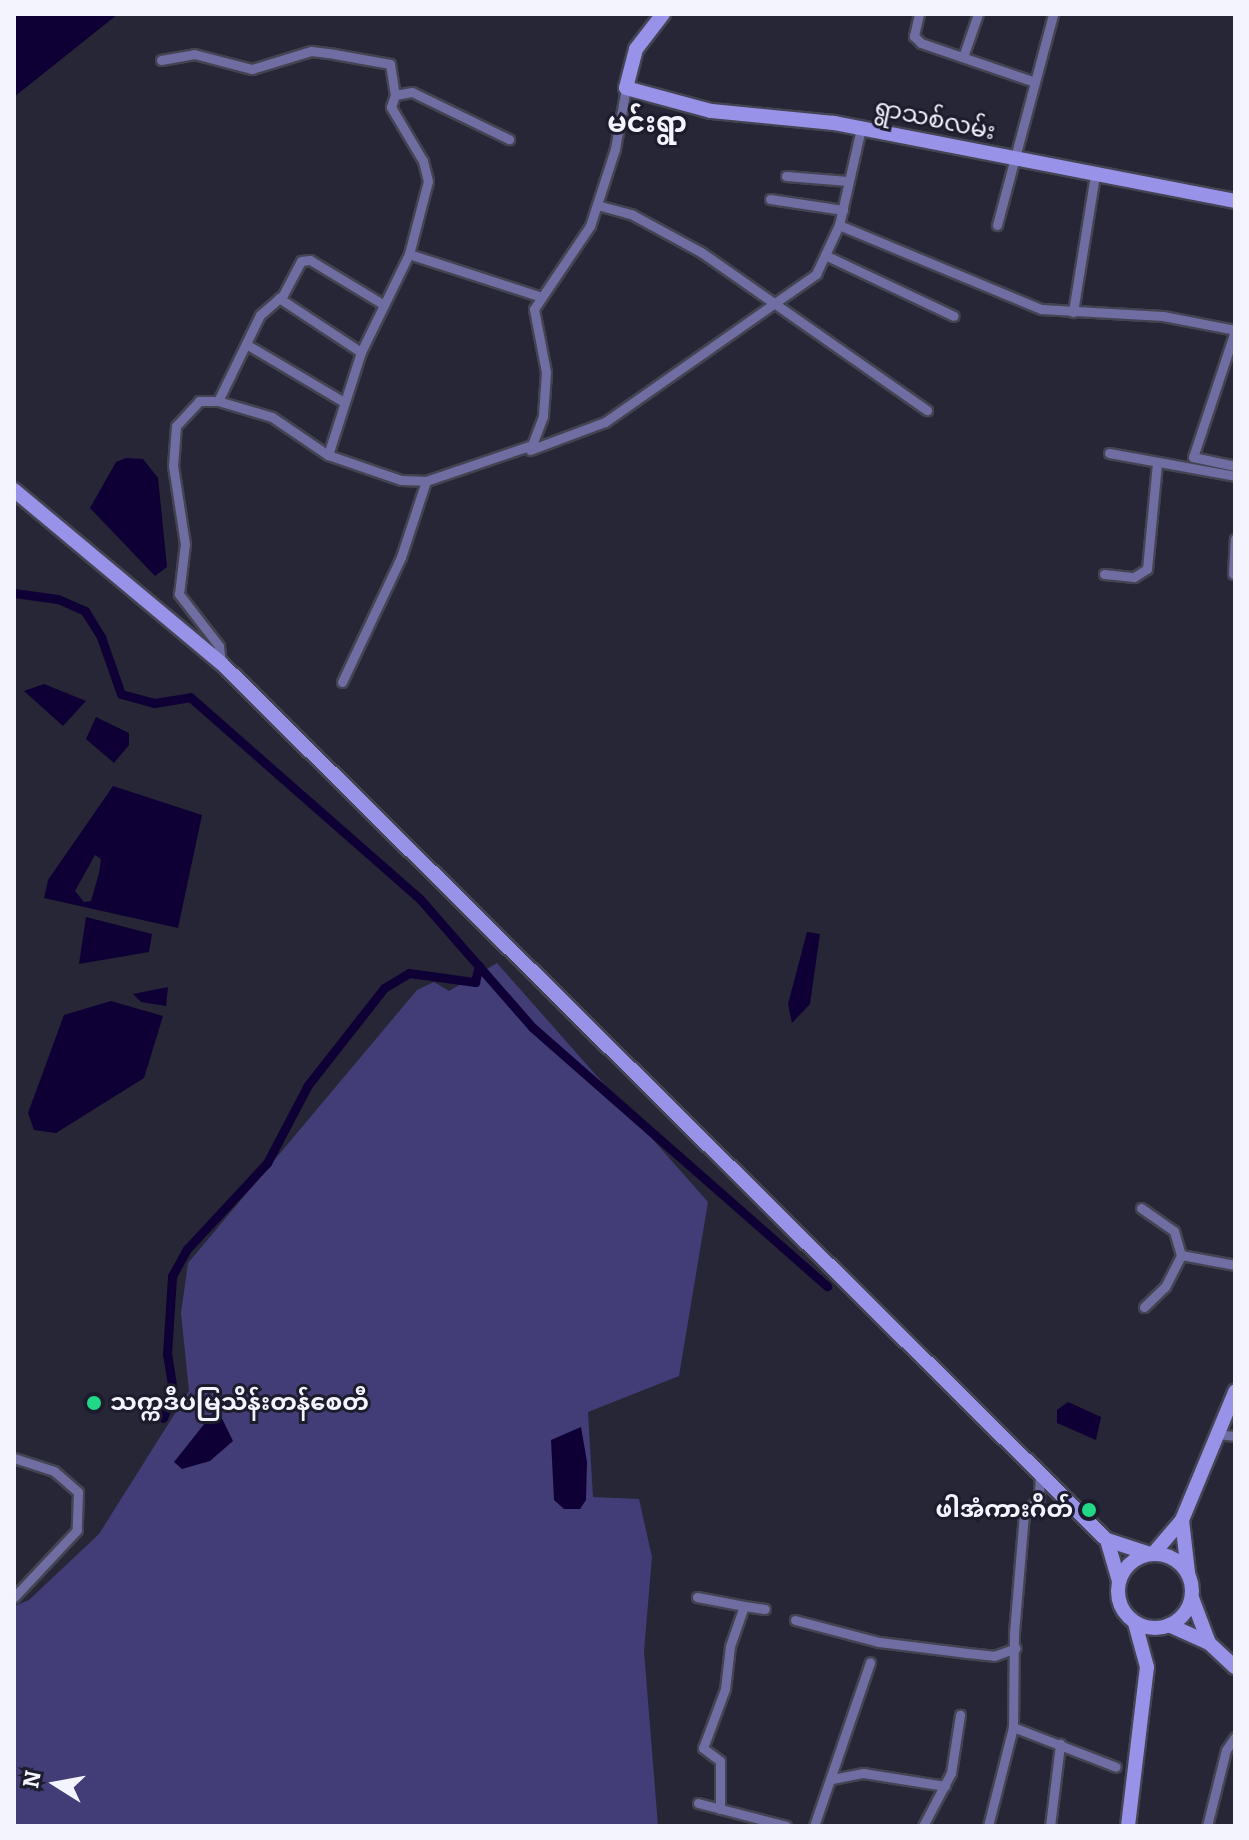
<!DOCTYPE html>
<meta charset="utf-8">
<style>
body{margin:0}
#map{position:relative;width:1249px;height:1840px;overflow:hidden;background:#262636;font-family:Bitter,"Noto Sans Myanmar",serif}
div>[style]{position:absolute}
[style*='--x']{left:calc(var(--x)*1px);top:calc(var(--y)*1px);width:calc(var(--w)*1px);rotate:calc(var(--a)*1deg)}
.green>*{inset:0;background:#423d76}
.water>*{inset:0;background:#0e0035}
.stream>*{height:3px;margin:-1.5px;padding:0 1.5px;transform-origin:1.5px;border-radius:1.5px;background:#0e0035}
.canal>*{height:9px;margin:-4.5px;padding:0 4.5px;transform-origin:4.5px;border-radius:4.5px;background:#0e0035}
.roads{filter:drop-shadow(2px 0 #434352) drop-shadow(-2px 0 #434352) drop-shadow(0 2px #434352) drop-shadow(0 -2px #434352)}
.street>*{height:9px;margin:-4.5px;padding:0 4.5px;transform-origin:4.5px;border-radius:4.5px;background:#6f6da2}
.secondary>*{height:14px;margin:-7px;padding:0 7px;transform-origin:7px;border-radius:7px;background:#9893e9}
.secondary>.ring{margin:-7px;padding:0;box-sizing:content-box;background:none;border:14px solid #9893e9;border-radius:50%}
.dots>*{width:22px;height:22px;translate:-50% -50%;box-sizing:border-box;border:4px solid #1c1c2c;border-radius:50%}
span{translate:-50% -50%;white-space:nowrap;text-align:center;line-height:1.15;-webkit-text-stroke:6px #1c1c2c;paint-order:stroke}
.street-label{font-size:24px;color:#f3f4ff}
.poi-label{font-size:24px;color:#f3f4ff;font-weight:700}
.left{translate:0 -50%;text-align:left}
.right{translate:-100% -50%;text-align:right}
.quarter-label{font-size:28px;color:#f3f4ff;font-weight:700}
.frame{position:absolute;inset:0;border:16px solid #f3f4ff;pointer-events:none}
.north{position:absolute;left:16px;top:1744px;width:80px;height:80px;-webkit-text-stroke:6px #1c1c2c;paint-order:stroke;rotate:281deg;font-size:22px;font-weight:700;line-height:32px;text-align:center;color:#f3f4ff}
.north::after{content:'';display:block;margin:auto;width:28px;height:36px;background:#f3f4ff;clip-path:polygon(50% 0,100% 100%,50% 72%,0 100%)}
</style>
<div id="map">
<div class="green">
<div style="clip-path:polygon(497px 963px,708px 1202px,679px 1376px,588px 1412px,593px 1497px,639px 1499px,652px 1557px,644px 1651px,658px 1826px,14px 1826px,14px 1606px,29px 1600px,99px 1534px,189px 1391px,181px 1313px,188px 1263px,417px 990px,434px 982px,449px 991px)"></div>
</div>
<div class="water">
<div style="clip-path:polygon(14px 14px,118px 14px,14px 97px)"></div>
<div style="clip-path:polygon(126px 458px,143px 459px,158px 478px,167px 567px,155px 576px,90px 508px,116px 462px)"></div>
<div style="clip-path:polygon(44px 684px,86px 701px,63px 726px,24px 691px)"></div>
<div style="clip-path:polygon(96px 717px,129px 733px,129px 745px,114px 763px,86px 739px)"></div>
<div style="clip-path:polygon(evenodd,113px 786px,202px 815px,178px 928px,44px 898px,48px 880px,113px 786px,95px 855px,101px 859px,99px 873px,91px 901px,84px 902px,75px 891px,95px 855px)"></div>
<div style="clip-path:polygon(86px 917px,152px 934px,149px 952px,79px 964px)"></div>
<div style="clip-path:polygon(807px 932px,820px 934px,810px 1004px,792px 1023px,788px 1004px)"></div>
<div style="clip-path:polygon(168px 987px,166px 1006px,141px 1002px,133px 994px)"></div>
<div style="clip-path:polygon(111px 1001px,163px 1016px,144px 1078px,56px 1133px,34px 1130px,28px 1113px,64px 1015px)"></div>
<div style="clip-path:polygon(1068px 1402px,1101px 1417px,1096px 1440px,1057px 1423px,1057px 1410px)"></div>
<div style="clip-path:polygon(217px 1408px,233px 1441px,210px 1461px,182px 1469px,174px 1462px)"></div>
<div style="clip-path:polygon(581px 1427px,587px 1462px,586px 1500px,580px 1509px,564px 1509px,554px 1500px,551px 1440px)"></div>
</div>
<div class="stream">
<div style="--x:828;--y:1802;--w:44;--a:-72.8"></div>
</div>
<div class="canal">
<div style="--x:14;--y:593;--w:44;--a:7.8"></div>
<div style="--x:58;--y:599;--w:30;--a:24"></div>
<div style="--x:85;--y:611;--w:31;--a:58"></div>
<div style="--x:101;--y:637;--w:60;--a:70.7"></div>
<div style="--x:121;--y:694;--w:34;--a:15"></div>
<div style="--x:154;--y:703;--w:36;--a:-9"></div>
<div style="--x:190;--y:697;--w:306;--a:41.3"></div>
<div style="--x:420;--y:899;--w:170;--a:48.8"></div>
<div style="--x:532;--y:1027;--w:393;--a:41.3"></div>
<div style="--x:163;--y:1418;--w:29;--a:-70"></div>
<div style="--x:173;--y:1391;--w:37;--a:-99"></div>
<div style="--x:167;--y:1354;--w:78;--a:-86.3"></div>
<div style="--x:172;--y:1276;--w:31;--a:-61"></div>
<div style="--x:187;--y:1249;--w:117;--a:-47.1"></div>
<div style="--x:267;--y:1163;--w:88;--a:-62.3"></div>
<div style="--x:308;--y:1085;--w:123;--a:-51.9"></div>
<div style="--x:384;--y:988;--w:29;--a:-31"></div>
<div style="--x:409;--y:973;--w:67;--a:7.8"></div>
<div style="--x:475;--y:982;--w:17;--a:-77"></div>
</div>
<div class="roads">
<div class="street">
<div style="--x:919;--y:14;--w:23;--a:103"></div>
<div style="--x:914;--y:36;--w:10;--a:45"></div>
<div style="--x:921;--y:43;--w:120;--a:18.9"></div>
<div style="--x:963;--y:57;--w:46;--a:-70.8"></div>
<div style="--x:161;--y:60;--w:34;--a:-10"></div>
<div style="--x:194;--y:54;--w:60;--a:14.5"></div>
<div style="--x:252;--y:69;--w:62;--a:-17"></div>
<div style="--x:311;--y:51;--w:23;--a:7"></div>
<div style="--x:334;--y:54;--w:57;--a:10.1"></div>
<div style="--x:390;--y:64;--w:31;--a:81"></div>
<div style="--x:786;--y:176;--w:62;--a:4.6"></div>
<div style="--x:770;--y:199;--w:74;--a:8.6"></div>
<div style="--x:597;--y:205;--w:35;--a:15"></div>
<div style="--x:631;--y:214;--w:80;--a:28.5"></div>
<div style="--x:701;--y:252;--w:276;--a:35"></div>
<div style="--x:839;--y:225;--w:219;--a:22.6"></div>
<div style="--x:1041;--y:309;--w:122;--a:3.3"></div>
<div style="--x:1163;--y:316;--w:73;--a:11"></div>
<div style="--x:997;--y:225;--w:218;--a:-75.1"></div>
<div style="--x:409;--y:254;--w:139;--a:18"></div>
<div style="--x:827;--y:256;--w:140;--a:25.3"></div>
<div style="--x:279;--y:298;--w:98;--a:33.4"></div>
<div style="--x:1073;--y:312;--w:140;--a:-80.9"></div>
<div style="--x:1235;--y:331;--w:133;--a:108.4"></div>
<div style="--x:1193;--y:457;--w:43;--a:12.1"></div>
<div style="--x:246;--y:344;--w:114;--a:30.6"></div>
<div style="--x:218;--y:401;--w:96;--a:-64"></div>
<div style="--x:260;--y:315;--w:30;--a:-41"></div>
<div style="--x:283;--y:295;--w:38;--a:-62"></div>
<div style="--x:301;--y:261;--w:9;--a:-6"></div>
<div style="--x:310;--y:260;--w:83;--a:31.2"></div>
<div style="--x:530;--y:450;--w:80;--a:-20.5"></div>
<div style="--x:605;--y:422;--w:258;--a:-35"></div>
<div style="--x:816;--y:274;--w:54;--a:-64.9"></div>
<div style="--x:839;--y:225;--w:99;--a:-77.2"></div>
<div style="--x:1109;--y:453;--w:128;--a:10.3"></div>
<div style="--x:328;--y:455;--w:108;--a:-72.2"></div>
<div style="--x:361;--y:352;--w:109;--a:-63.9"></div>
<div style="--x:409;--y:254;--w:75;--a:-75.4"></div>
<div style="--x:428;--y:181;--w:21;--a:-104"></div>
<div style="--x:423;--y:161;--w:63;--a:-120.7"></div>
<div style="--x:391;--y:107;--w:13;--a:-72"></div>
<div style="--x:395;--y:95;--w:17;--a:-10"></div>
<div style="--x:412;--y:92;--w:108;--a:25.9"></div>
<div style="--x:1104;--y:574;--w:30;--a:6"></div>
<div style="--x:1134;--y:577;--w:15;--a:-32"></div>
<div style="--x:1147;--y:569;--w:106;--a:-84.6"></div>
<div style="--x:1233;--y:574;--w:35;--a:-87"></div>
<div style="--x:221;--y:663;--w:17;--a:-97"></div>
<div style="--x:219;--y:646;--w:66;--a:-127.6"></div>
<div style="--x:179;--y:594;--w:50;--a:-83.2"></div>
<div style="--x:185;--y:544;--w:79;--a:-98.7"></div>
<div style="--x:173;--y:466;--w:40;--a:-85.7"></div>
<div style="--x:176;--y:426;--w:34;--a:-47"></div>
<div style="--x:199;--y:401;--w:19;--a:0"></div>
<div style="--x:218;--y:401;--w:56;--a:16.5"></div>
<div style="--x:272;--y:417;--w:68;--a:34.2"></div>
<div style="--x:328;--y:455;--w:77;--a:18.9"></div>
<div style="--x:401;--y:480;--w:25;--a:2"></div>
<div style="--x:426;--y:481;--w:112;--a:-18.8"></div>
<div style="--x:532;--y:445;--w:31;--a:-69"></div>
<div style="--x:543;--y:416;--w:44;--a:-86.1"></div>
<div style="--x:546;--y:372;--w:64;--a:-100.8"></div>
<div style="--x:534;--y:309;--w:100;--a:-56"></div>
<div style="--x:590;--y:226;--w:81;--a:-72"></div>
<div style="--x:615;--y:149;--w:62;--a:-79.8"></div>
<div style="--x:342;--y:682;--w:138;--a:-64.7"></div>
<div style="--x:401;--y:557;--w:80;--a:-71.8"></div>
<div style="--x:1141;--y:1208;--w:40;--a:34.9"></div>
<div style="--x:1174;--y:1231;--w:25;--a:74"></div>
<div style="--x:1144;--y:1307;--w:29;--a:-44"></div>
<div style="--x:1165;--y:1287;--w:36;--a:-63"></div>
<div style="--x:1181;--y:1255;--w:55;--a:10.5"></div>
<div style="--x:1218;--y:1434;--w:17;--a:7"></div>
<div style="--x:14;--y:1458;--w:42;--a:18"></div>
<div style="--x:54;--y:1471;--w:32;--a:41"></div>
<div style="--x:78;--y:1492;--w:38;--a:92"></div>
<div style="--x:77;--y:1530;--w:92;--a:133.2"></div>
<div style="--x:697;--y:1597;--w:48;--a:10.8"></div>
<div style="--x:744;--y:1606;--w:42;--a:109.3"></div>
<div style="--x:730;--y:1646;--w:43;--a:96.6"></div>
<div style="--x:725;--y:1689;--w:63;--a:110.4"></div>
<div style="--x:703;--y:1748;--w:21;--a:37"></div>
<div style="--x:720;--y:1761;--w:48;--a:90"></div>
<div style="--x:744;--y:1606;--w:21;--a:8"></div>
<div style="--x:795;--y:1620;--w:87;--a:14.7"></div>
<div style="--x:879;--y:1642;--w:89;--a:7.1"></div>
<div style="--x:967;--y:1653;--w:27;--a:6"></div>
<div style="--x:994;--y:1656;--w:23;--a:-20"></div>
<div style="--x:1013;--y:1727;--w:110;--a:21.2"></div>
<div style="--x:832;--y:1779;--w:32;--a:-11"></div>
<div style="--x:863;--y:1773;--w:83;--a:9"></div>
<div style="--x:698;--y:1803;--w:91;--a:14.6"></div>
<div style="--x:814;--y:1826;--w:173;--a:-71.1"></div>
<div style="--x:923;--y:1826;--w:60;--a:-62.2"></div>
<div style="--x:951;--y:1773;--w:59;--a:-81.2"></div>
<div style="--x:988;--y:1826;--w:102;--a:-75.8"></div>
<div style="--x:1013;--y:1727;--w:94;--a:-89.4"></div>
<div style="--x:1014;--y:1633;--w:119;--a:-85.2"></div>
<div style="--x:1024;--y:1514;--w:22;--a:-47"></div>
<div style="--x:1039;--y:1498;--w:25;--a:-88"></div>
<div style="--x:1050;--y:1826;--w:83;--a:-83"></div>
<div style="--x:1207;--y:1826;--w:78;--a:-76"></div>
<div style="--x:1226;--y:1750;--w:16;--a:-55"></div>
</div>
<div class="secondary">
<div style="--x:663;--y:14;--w:44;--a:127.6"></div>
<div style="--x:636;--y:49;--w:40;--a:104.4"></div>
<div style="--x:626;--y:88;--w:88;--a:15.1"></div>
<div style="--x:711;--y:111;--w:124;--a:5.6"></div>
<div style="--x:834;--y:123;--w:409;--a:11"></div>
<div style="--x:14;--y:490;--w:270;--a:39.9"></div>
<div style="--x:221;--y:663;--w:1247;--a:44.71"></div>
<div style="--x:1107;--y:1540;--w:45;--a:18"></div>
<div style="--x:1182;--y:1520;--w:53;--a:83.5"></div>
<div style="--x:1107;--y:1540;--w:43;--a:73.7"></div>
<div style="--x:1153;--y:1554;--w:45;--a:-49.5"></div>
<div style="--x:1182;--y:1520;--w:139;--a:-67.5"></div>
<div class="ring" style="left:1118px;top:1554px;width:60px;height:60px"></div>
<div style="--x:1192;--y:1598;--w:48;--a:69.3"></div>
<div style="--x:1169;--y:1625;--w:44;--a:24.2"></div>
<div style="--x:1209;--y:1643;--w:35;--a:43"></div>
<div style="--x:1128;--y:1826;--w:160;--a:-83.2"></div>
<div style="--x:1147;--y:1667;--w:46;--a:-105.3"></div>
</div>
</div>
<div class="dots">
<div style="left:94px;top:1403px;background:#20d887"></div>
<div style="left:1089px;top:1510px;background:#20d887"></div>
</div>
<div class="street-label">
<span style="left:935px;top:120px;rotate:12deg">ရွာသစ်လမ်း</span>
</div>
<div class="poi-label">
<span class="left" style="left:110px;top:1403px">သက္ကဒီပမြသိန်းတန်စေတီ</span>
<span class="right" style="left:1073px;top:1510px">ဖါအံကားဂိတ်</span>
</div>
<div class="quarter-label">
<span style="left:647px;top:123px">မင်းရွာ</span>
</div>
<div class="frame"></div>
<div class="north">N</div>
</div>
